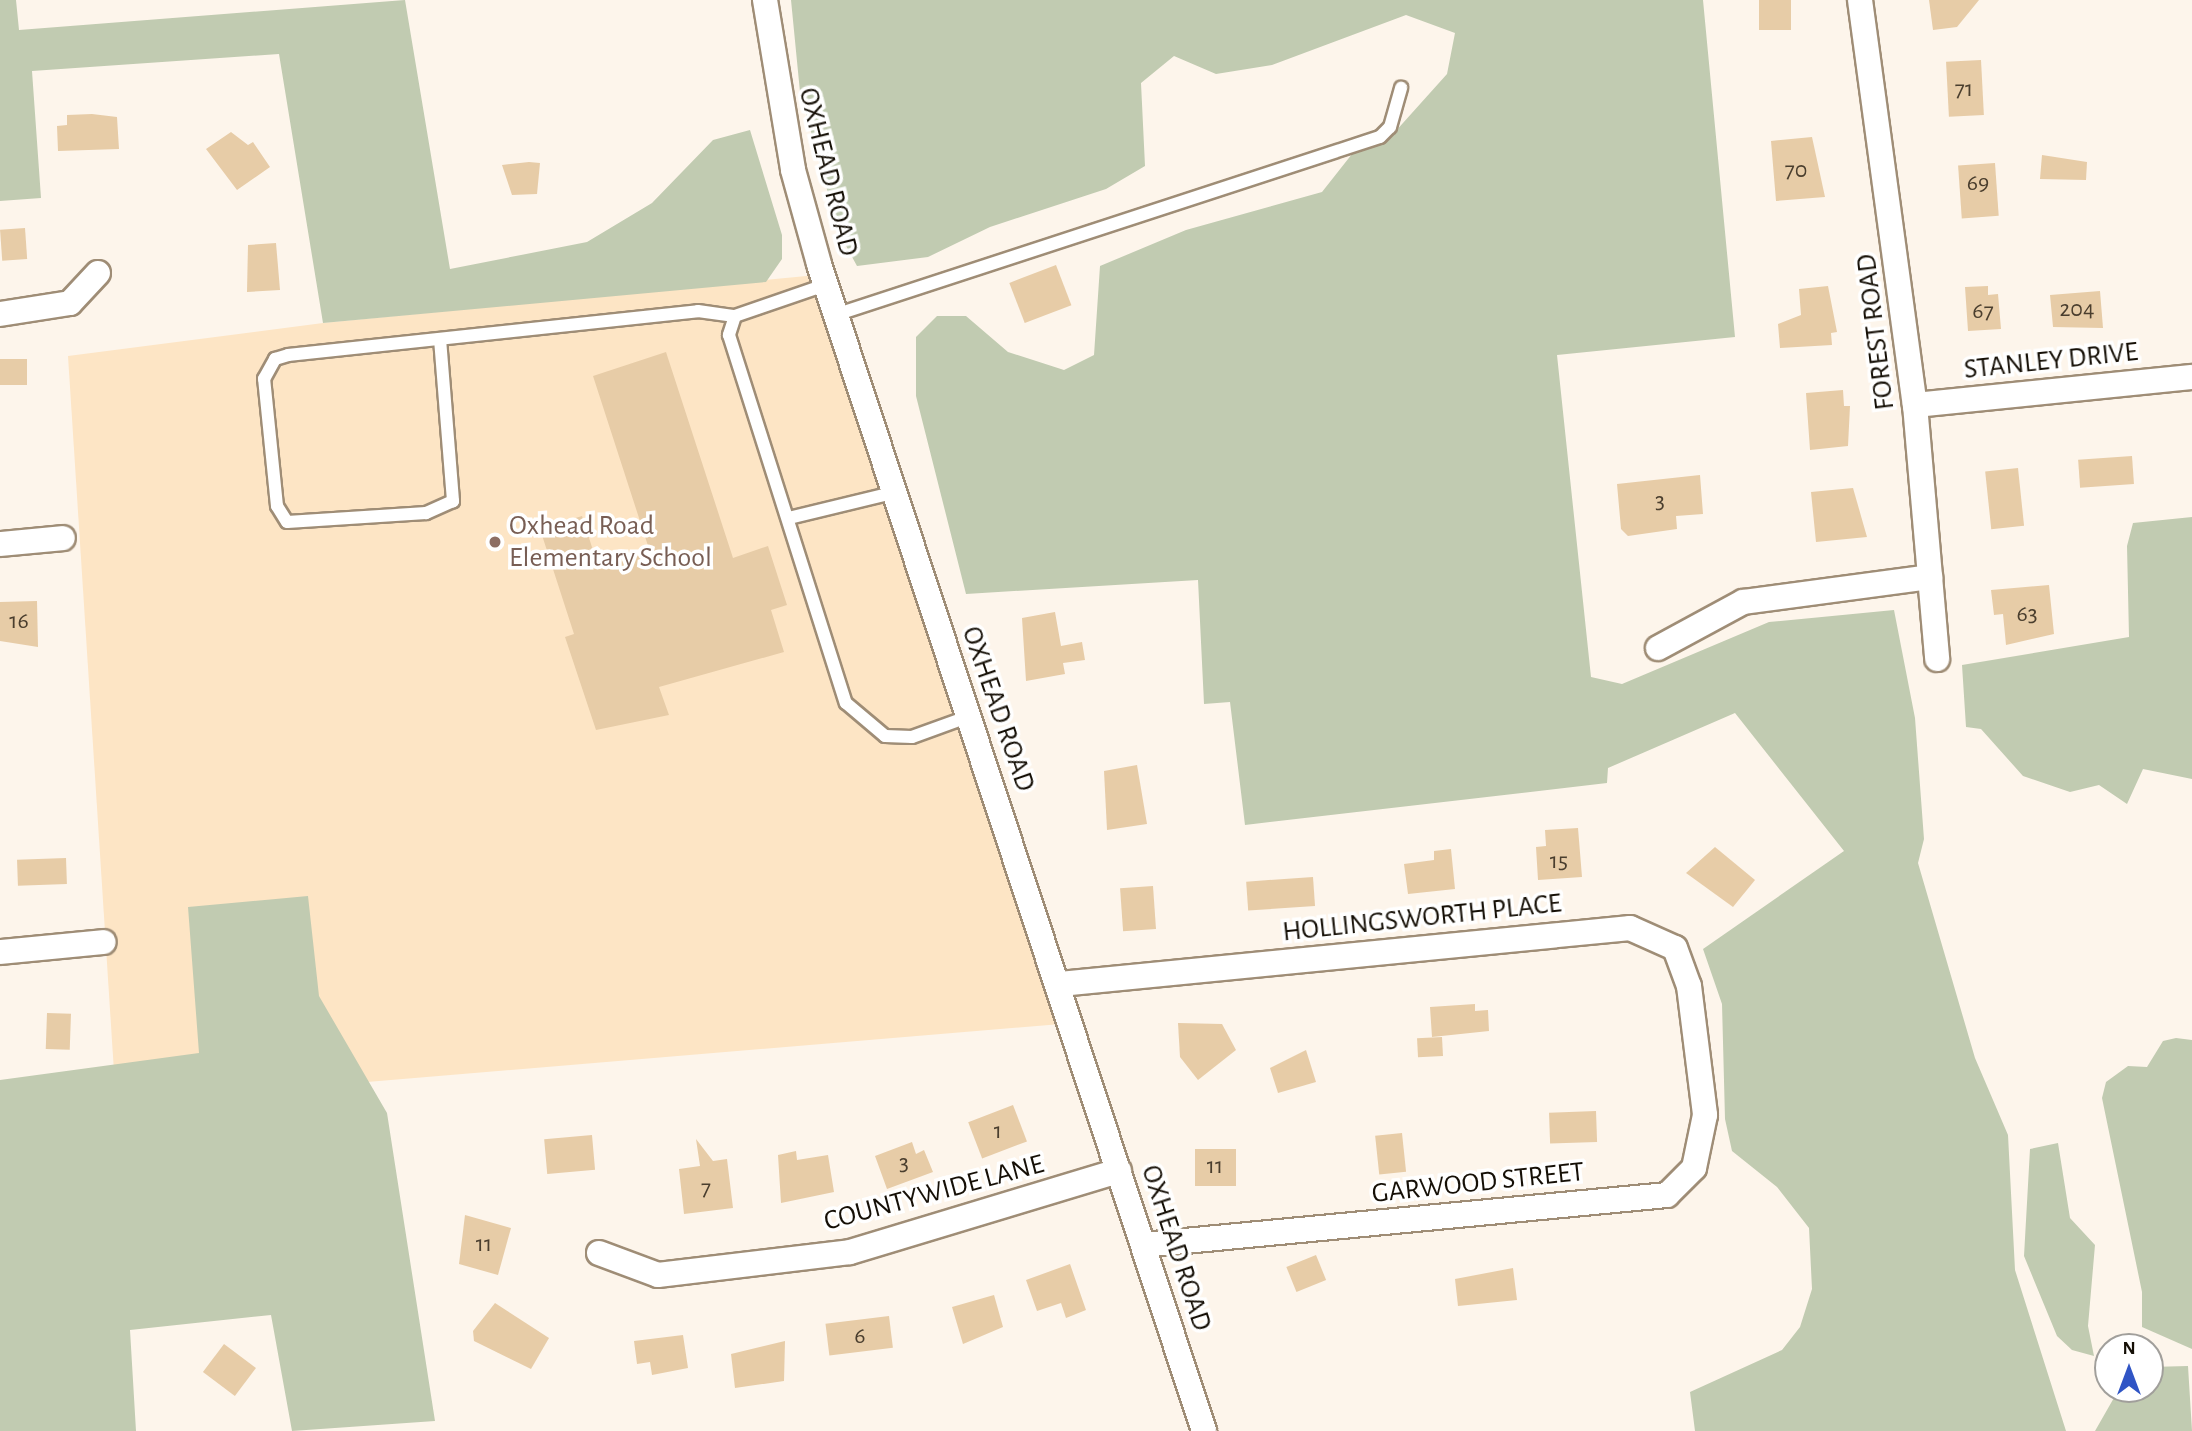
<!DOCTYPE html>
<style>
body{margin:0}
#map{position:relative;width:2192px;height:1431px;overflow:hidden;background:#fdf5eb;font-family:"Alegreya Sans",sans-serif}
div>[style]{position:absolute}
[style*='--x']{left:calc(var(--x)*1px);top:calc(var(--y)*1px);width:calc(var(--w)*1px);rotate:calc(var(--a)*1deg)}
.built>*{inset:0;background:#fde5c5}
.green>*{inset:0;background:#c1cbb1}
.building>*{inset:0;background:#e7cca7;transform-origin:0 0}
.roads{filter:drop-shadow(2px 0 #9f8d76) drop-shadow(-2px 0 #9f8d76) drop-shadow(0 2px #9f8d76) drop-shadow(0 -2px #9f8d76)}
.service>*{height:12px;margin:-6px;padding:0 6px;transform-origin:6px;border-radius:6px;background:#fff}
.minor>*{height:24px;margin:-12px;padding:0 12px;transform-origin:12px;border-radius:12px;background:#fff}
.dots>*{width:19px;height:19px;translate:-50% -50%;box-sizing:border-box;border:4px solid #fff;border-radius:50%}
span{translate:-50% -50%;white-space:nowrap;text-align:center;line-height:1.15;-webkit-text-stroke:7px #fff;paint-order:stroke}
.number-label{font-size:24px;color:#4a3e2e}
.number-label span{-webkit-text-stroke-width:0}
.street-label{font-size:28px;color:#150f06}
.education-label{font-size:28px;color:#785e54}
.left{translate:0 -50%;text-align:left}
.north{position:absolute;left:2094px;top:1333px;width:70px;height:70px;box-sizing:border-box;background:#fff;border:2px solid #a19f9b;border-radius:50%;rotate:0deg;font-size:19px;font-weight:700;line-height:28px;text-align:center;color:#150f06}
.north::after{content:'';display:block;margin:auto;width:24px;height:32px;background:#3055c5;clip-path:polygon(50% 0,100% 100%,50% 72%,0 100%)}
</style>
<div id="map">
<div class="built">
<div style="clip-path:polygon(817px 275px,1073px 1023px,116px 1103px,68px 356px,323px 323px)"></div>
</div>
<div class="green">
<div style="clip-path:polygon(0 0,16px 0,19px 30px,405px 0,450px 269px,587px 242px,652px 203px,713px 140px,750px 130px,782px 235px,782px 259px,766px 282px,323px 323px,279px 54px,32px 71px,41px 198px,0 201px)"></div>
<div style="clip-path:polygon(791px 0,1703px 0,1735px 337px,1557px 355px,1591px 677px,1622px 684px,1769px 622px,1894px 610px,1915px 718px,1924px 839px,1918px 863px,1975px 1058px,2008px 1135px,2015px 1270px,2066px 1431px,1695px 1431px,1690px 1392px,1782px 1350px,1800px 1327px,1812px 1289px,1809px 1228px,1777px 1187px,1732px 1151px,1725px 1119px,1722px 1004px,1703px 949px,1844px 851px,1735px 713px,1608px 768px,1607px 783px,1245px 825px,1230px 702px,1204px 704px,1198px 580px,966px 594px,916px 396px,916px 337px,937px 316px,966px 316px,1008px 352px,1064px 370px,1094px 355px,1100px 266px,1186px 230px,1322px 192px,1352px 154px,1394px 133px,1447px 74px,1455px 33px,1406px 15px,1272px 65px,1216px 74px,1174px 56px,1141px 83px,1145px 166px,1106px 189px,990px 227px,928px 257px,857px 266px,839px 233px,800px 92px)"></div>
<div style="clip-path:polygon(2192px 517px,2192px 779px,2143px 769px,2127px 804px,2099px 785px,2070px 792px,2023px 776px,1981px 729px,1966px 727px,1962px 665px,2129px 637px,2127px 546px,2133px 523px)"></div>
<div style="clip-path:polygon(308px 896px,319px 996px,387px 1113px,435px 1421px,292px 1431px,271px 1315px,130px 1330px,136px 1431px,0 1431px,0 1080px,199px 1053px,188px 907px)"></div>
<div style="clip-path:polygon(2176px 1038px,2192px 1040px,2192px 1349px,2142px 1327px,2142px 1292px,2102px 1098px,2106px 1082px,2128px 1066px,2147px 1067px,2163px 1041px)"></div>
<div style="clip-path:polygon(2058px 1143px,2070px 1218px,2095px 1245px,2088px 1326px,2094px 1356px,2072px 1350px,2057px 1336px,2024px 1256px,2030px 1149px)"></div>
<div style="clip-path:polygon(2188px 1366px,2192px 1431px,2095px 1431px,2119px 1389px,2150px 1389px,2150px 1367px)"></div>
</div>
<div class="building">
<div style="left:1759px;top:0;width:32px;height:30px"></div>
<div style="clip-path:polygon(1929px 0,1979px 0,1957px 27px,1933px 30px)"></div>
<div style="left:1981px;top:60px;width:55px;height:35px;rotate:87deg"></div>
<div style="clip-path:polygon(92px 114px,117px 117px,119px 149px,58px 151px,57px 126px,67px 125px,67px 115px)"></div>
<div style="clip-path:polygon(231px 132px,248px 145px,253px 142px,270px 167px,237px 190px,206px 149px)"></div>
<div style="clip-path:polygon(1812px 137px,1825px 197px,1776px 201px,1771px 141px)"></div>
<div style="clip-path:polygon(2042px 155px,2087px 162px,2086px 180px,2040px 179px)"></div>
<div style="clip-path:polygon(529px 162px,540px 163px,537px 194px,512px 195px,502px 165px)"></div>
<div style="left:1995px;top:163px;width:53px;height:37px;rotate:86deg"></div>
<div style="left:25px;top:228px;width:31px;height:25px;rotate:86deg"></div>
<div style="clip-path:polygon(276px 243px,280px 290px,247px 292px,248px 245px)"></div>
<div style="left:1056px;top:265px;width:43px;height:50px;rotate:69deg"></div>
<div style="clip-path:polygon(1828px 286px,1837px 332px,1831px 333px,1832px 345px,1780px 348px,1778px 324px,1801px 315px,1799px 289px)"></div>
<div style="clip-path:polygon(1988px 286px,1988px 295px,1998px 294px,2001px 329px,1968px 331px,1965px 287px)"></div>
<div style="clip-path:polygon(2100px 291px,2103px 328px,2053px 327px,2050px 295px)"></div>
<div style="clip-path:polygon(666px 352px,733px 558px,768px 546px,787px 605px,771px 610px,784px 652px,659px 687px,669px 715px,596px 730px,565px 637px,574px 634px,540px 529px,582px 516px,599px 569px,650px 552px,593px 376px)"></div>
<div style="left:27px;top:359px;width:26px;height:27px;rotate:90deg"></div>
<div style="clip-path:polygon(1843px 390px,1844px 406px,1850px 406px,1848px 446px,1810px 450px,1806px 393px)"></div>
<div style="left:2132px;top:456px;width:28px;height:54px;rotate:86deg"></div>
<div style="left:2018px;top:468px;width:58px;height:33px;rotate:84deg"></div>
<div style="clip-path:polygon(1700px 475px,1703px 514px,1676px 516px,1677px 529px,1628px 536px,1621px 529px,1617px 484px)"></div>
<div style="clip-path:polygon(1853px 488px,1867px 537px,1816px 542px,1811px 492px)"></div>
<div style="clip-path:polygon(2049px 585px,2054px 634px,2006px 645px,2003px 614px,1994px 615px,1991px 590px)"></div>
<div style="clip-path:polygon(37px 601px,38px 647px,0 641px,0 602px)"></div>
<div style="clip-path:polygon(1055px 612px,1061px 646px,1082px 642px,1085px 660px,1063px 663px,1065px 674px,1026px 681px,1022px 618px)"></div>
<div style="clip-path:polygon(1137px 765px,1147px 824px,1107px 830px,1104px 771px)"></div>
<div style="clip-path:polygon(1578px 828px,1582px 877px,1538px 880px,1536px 847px,1546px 846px,1545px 830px)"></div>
<div style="clip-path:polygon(1715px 847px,1755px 880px,1733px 907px,1686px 873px)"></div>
<div style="clip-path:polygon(1451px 849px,1455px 889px,1408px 894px,1404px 864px,1434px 860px,1434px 851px)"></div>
<div style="left:66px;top:858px;width:26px;height:49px;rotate:88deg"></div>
<div style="left:1313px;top:877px;width:29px;height:67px;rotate:86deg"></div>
<div style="left:1153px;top:886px;width:43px;height:33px;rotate:86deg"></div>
<div style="clip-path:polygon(1475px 1004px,1475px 1011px,1488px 1010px,1489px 1031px,1432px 1037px,1430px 1007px)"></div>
<div style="left:47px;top:1013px;width:24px;height:36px;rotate:2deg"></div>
<div style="clip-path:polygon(1178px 1023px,1222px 1024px,1236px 1050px,1198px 1080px,1180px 1057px)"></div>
<div style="left:1442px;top:1037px;width:19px;height:25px;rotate:87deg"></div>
<div style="clip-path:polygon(1306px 1050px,1316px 1082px,1278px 1093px,1270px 1068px)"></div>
<div style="left:1013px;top:1105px;width:39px;height:48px;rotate:69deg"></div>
<div style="left:1596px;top:1111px;width:31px;height:47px;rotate:88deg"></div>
<div style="left:1402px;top:1133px;width:39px;height:27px;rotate:84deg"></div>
<div style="left:592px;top:1135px;width:35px;height:48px;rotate:85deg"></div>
<div style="clip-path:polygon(696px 1139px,713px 1161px,727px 1159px,733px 1208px,684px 1214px,679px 1169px,700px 1166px)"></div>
<div style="clip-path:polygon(912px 1142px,916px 1154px,924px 1150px,933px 1172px,887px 1189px,875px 1156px)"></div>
<div style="left:1195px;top:1149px;width:41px;height:37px"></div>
<div style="clip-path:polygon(796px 1151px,797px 1160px,828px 1155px,834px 1192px,781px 1203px,778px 1155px)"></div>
<div style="clip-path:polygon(465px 1215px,511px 1228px,498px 1275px,459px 1264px)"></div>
<div style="left:1316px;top:1255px;width:27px;height:32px;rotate:68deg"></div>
<div style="clip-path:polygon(1070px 1264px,1086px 1310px,1066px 1318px,1061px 1303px,1037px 1311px,1026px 1280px)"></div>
<div style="clip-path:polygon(1513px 1268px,1517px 1300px,1458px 1306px,1455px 1279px)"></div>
<div style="clip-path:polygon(994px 1295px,1003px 1327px,963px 1344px,952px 1307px)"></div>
<div style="clip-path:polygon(495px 1303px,549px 1338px,531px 1369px,474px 1341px,473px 1331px)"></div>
<div style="left:889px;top:1316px;width:32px;height:64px;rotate:83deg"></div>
<div style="clip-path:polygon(683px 1335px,688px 1368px,652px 1375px,650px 1362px,637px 1364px,634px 1341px)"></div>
<div style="clip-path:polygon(785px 1341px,784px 1381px,735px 1388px,731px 1354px)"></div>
<div style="left:224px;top:1344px;width:40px;height:35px;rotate:37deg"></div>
</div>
<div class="roads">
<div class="service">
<div style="--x:825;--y:285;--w:95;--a:161"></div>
<div style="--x:735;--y:316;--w:20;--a:108"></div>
<div style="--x:729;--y:335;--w:386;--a:72.4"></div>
<div style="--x:846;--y:703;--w:51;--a:40.2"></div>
<div style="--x:885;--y:736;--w:27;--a:2"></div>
<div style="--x:912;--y:737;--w:62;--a:-19.9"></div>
<div style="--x:835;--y:315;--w:573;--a:-18.09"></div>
<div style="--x:1380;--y:137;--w:14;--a:-45"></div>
<div style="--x:1390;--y:127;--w:41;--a:-74.2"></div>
<div style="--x:440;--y:339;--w:163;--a:85.4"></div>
<div style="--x:453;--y:501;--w:30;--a:156"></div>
<div style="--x:426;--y:513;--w:139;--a:176.3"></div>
<div style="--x:287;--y:522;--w:19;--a:-122"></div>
<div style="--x:277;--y:506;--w:128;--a:-95.8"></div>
<div style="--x:264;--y:379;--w:23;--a:-61"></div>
<div style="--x:275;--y:359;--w:14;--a:-17"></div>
<div style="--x:288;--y:355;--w:412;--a:-6.1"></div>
<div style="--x:698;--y:311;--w:37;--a:8"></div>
<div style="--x:789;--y:518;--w:106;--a:-13.6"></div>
</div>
<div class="minor">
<div style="--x:765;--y:0;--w:172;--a:80.6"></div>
<div style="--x:793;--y:170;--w:98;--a:74.5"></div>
<div style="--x:819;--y:264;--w:1229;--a:71.74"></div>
<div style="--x:1860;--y:0;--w:409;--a:82.3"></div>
<div style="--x:1915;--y:405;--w:255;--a:85"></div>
<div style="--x:0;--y:314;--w:71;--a:-8.9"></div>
<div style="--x:70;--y:303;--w:41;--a:-47"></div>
<div style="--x:1915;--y:405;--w:278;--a:-5.8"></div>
<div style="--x:0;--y:544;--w:63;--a:-5.4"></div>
<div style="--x:1658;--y:648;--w:97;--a:-28.4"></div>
<div style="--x:1743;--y:602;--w:189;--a:-7.6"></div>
<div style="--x:0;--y:952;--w:104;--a:-5.5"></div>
<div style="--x:1060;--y:984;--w:573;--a:-5.61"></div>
<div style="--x:1630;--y:928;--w:49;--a:24"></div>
<div style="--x:1675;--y:948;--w:40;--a:69.8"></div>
<div style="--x:1689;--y:986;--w:130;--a:82.9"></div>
<div style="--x:1705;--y:1115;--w:54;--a:101.7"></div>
<div style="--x:1694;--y:1168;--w:38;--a:135"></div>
<div style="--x:1667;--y:1195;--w:526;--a:174.55"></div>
<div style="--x:599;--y:1253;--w:63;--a:20.4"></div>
<div style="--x:658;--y:1275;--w:193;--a:-6.8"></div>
<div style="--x:850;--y:1252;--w:281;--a:-16.8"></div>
</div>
</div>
<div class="dots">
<div style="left:495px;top:542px;background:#8d6e63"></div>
</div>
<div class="number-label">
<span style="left:1964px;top:90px">71</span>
<span style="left:1796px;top:171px">70</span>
<span style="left:1978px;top:184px">69</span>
<span style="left:2077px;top:310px">204</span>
<span style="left:1983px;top:312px">67</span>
<span style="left:1660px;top:502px">3</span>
<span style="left:2027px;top:615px">63</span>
<span style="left:19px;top:622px">16</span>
<span style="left:1559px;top:862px">15</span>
<span style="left:998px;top:1132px">1</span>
<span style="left:904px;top:1164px">3</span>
<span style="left:1215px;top:1167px">11</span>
<span style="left:706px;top:1189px">7</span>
<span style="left:484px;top:1245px">11</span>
<span style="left:860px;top:1337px">6</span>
</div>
<div class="street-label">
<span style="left:828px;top:172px;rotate:76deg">OXHEAD ROAD</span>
<span style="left:1876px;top:332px;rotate:-97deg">FOREST ROAD</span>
<span style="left:2051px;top:361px;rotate:-6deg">STANLEY DRIVE</span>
<span style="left:998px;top:709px;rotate:71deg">OXHEAD ROAD</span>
<span style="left:1422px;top:918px;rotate:-6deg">HOLLINGSWORTH PLACE</span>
<span style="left:1478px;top:1183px;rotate:-6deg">GARWOOD STREET</span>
<span style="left:934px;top:1193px;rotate:-15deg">COUNTYWIDE LANE</span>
<span style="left:1176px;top:1248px;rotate:72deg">OXHEAD ROAD</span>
</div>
<div class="education-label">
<span class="left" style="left:509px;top:542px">Oxhead Road<br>Elementary School</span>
</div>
<div class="north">N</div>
</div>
